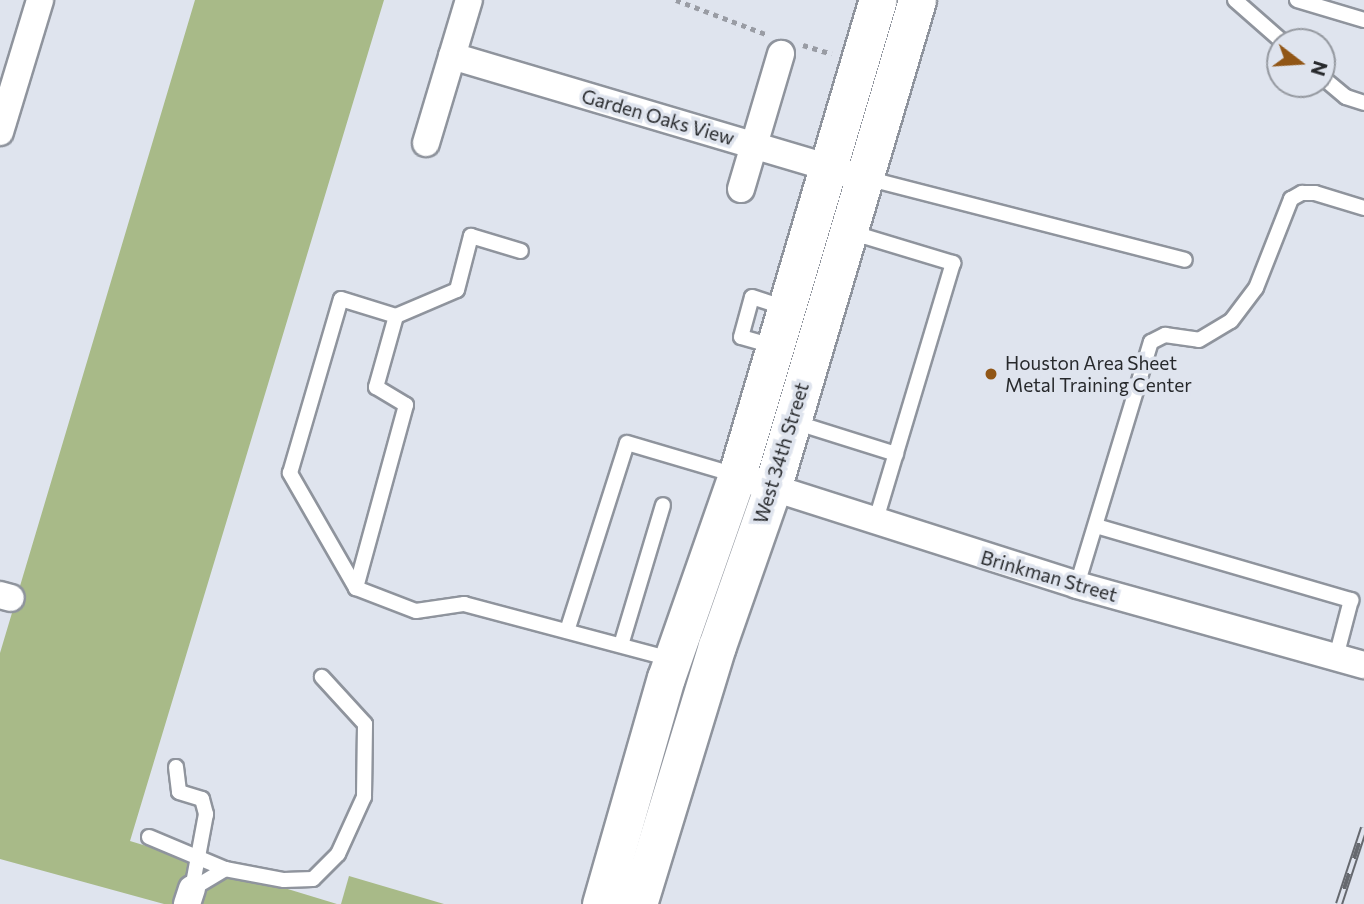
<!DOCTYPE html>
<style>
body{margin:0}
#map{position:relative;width:1364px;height:904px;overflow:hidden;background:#dfe4ee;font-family:Commissioner,sans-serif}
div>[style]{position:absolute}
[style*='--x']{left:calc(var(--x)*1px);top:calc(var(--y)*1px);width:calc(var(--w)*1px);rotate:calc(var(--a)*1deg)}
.green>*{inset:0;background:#a8ba88}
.path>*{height:4.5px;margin-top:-2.25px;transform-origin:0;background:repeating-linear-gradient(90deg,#999ca4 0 5px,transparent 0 10px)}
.roads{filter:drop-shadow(2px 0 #8f949d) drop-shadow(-2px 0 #8f949d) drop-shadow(0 2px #8f949d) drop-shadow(0 -2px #8f949d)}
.service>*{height:14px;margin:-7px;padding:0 7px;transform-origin:7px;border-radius:7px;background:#fff}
.minor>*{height:26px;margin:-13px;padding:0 13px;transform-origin:13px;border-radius:13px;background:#fff}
.secondary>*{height:37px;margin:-18.5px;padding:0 18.5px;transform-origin:18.5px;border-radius:18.5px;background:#fff}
.rail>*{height:8px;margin-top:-4px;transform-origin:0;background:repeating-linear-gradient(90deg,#dfe4ee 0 16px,#66696f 0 32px);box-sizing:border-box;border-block:2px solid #66696f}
.dots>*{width:19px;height:19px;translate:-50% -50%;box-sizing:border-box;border:4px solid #dfe4ee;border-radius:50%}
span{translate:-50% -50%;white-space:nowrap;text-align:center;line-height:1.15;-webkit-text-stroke:7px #dfe4ee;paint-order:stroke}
.street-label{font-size:19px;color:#27292c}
.poi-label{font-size:19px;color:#27292c}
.left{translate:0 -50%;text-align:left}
.north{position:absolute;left:1266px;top:28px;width:70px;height:70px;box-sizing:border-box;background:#dfe4ee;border:2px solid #9599a0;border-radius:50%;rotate:107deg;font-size:19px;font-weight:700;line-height:28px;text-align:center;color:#27292c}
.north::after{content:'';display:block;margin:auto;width:24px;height:32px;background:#915616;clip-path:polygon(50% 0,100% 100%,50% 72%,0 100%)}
</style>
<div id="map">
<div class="green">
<div style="clip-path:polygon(195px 0,384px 0,130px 841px,337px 904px,164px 904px,0 859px,0 653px)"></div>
<div style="clip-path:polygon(349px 876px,444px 904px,341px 904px)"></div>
</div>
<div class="path">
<div style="--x:676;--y:0;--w:98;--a:20.8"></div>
<div style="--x:803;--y:45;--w:30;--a:17"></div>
</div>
<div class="roads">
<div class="service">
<div style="--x:1235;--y:0;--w:64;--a:41.2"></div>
<div style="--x:1297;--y:0;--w:70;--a:16.6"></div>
<div style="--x:1322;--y:77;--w:31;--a:40"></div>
<div style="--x:1346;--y:97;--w:19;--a:18"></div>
<div style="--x:866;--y:178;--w:329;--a:14.4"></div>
<div style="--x:850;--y:232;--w:108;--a:16.8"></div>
<div style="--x:953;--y:263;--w:271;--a:106.7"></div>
<div style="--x:396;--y:316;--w:74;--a:105.7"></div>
<div style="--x:376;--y:387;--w:35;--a:31"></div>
<div style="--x:406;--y:405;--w:190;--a:105.3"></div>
<div style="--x:356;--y:588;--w:64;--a:21"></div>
<div style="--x:416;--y:611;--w:49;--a:-8.3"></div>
<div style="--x:464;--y:604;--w:214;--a:14.9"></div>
<div style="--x:773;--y:346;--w:33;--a:-164"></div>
<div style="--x:741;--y:337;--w:41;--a:-74.6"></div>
<div style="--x:752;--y:297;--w:35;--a:18"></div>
<div style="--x:794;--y:422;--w:107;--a:17.4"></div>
<div style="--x:1096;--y:526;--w:266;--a:16.2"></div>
<div style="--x:1351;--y:600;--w:59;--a:104.7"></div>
<div style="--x:1077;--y:585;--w:254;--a:-73.1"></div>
<div style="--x:1151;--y:342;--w:16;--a:-27"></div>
<div style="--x:1165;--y:335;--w:34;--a:8"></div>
<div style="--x:1199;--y:340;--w:37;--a:-31"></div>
<div style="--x:1231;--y:321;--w:41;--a:-52.9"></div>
<div style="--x:1256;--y:288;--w:96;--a:-68.5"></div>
<div style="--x:1291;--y:199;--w:13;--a:-29"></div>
<div style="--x:1302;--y:193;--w:13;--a:0"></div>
<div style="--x:1315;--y:193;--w:51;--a:17"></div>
<div style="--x:356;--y:588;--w:133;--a:-119.9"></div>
<div style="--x:290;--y:473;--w:181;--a:-73.7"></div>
<div style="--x:341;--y:299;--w:58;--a:17.2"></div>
<div style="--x:396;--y:316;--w:66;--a:-23.1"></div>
<div style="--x:457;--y:290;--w:56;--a:-75.5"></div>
<div style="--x:471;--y:236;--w:52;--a:16.7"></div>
<div style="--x:567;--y:631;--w:197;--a:-72.3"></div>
<div style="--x:627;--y:443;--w:114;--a:16.4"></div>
<div style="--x:621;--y:645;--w:146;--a:-73.3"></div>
<div style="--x:176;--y:767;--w:25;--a:83"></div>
<div style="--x:179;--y:792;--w:24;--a:17"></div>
<div style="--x:202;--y:799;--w:16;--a:75"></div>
<div style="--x:206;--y:814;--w:76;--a:100.6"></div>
<div style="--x:149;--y:837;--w:82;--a:22.8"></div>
<div style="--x:225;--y:869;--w:60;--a:10.6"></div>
<div style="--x:284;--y:880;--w:29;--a:-2"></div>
<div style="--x:313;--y:879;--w:35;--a:-45"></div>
<div style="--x:338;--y:854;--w:63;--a:-65.5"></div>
<div style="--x:364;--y:797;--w:73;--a:-89.2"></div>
<div style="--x:365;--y:724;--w:64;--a:-132.5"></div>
<div style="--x:192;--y:889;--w:39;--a:-31"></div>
</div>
<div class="minor">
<div style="--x:452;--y:56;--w:408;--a:16.5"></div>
<div style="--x:0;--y:132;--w:138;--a:-73.1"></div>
<div style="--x:426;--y:143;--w:149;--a:-73.3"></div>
<div style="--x:741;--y:189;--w:141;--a:-73.5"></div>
<div style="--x:755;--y:482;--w:338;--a:17.7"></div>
<div style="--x:1077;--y:585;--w:298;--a:15.6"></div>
<div style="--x:0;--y:595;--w:11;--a:15"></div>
<div style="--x:187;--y:904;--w:16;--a:-72"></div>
</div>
<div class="secondary">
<div style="--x:601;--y:904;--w:235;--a:-74"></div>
<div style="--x:666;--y:678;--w:215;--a:-70.7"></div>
<div style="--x:737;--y:475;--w:495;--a:-73.5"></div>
<div style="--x:638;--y:904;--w:270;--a:-73"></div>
<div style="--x:717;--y:646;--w:166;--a:-70.7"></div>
<div style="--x:772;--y:489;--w:510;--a:-73.48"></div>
</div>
</div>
<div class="rail">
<div style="--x:1339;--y:904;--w:80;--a:-71.8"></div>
</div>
<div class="dots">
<div style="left:991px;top:374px;background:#915616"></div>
</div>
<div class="street-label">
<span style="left:658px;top:117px;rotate:16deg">Garden Oaks View</span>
<span style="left:781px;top:453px;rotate:-73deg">West 34th Street</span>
<span style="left:1049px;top:576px;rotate:16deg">Brinkman Street</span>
</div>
<div class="poi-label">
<span class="left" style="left:1005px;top:374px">Houston Area Sheet<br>Metal Training Center</span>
</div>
<div class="north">N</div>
</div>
